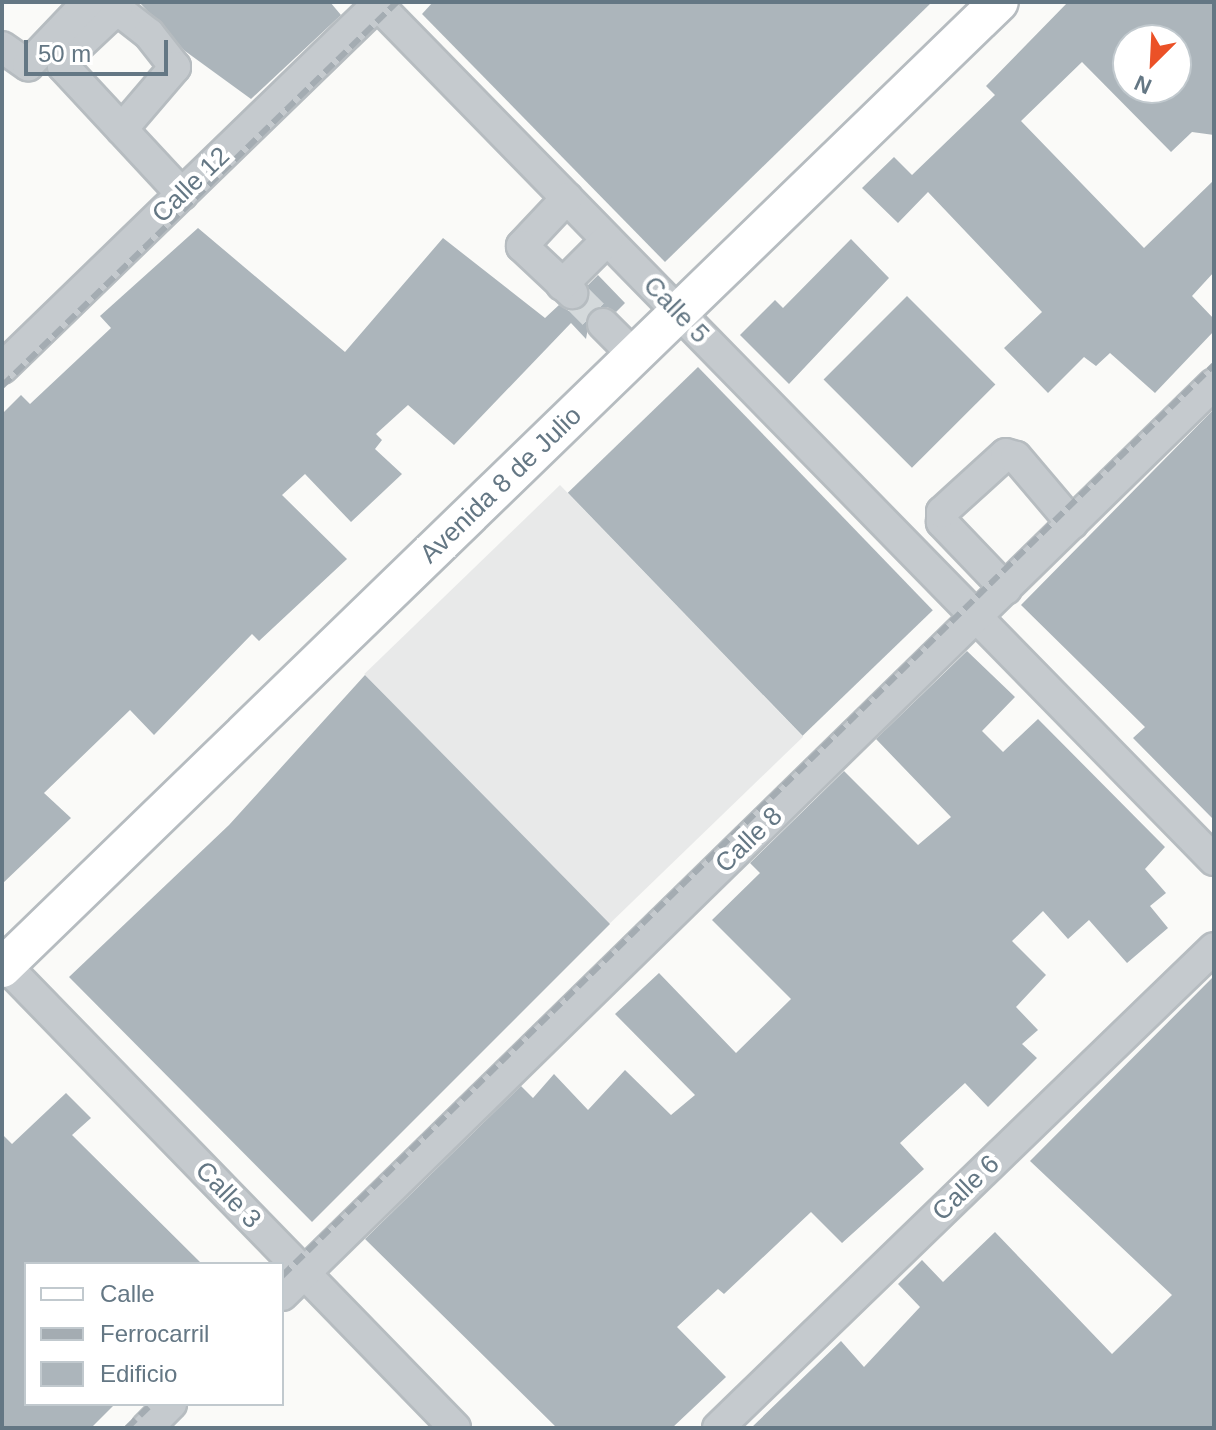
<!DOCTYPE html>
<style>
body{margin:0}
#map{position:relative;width:1216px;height:1430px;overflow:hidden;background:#fafaf8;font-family:Helvetica,sans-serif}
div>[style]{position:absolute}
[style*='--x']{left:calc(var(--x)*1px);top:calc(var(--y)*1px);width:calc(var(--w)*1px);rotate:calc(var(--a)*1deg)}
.built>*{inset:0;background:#e8e9e9;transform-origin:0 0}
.building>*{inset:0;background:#acb5bb;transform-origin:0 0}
.minor-tunnel>*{height:30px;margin-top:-15px;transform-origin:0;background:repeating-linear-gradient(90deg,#d4d9db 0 30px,transparent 0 45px)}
.roads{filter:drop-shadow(2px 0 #b6bcc0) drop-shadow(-2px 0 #b6bcc0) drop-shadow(0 2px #b6bcc0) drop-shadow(0 -2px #b6bcc0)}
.minor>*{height:30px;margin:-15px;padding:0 15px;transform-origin:15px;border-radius:15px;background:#c5cace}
.major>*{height:38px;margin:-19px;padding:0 19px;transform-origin:19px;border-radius:19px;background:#fff}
.rail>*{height:6px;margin-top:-3px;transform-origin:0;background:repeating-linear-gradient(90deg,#a4acb2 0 12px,transparent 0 18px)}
span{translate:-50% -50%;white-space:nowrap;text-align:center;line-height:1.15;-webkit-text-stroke:8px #fff;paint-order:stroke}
.street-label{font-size:26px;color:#647784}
.frame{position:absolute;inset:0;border:4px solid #647784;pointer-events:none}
.legend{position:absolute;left:24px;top:1262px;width:260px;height:144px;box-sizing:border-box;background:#fff;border:2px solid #c1c9ce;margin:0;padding:10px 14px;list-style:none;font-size:24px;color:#647784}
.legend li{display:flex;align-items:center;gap:16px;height:40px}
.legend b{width:40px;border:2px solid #c1c9ce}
.north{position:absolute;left:1112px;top:24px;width:80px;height:80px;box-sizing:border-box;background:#fff;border:2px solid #c1c9ce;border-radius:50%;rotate:204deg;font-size:22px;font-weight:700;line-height:32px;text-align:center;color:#647784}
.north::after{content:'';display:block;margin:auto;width:28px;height:36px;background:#eb5127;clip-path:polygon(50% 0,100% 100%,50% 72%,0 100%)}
.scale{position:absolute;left:24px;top:40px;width:144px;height:36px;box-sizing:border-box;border:4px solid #647784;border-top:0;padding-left:10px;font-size:24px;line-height:28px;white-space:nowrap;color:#647784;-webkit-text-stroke:6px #fff;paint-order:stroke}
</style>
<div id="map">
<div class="built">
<div style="left:560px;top:485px;width:350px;height:272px;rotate:46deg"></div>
</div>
<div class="building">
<div style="clip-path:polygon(139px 2px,330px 2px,341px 15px,251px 99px,185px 51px)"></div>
<div style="clip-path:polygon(433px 2px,932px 2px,665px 262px,422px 14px)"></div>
<div style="clip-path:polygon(evenodd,1068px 2px,1214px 2px,1214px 135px,1192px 132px,1171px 152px,1082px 62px,1021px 121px,1144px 248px,1214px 180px,1214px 272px,1192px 296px,1214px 319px,1214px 331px,1155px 393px,1110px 353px,1096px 366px,1084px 357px,1048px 393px,1004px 348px,1042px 312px,928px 192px,898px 223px,862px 188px,894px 157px,912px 175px,995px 95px,986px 86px,1068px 2px,1128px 40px,1176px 40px,1176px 88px,1128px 88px,1128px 40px)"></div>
<div style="clip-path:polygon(198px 228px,345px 352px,443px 238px,545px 318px,559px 305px,569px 311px,584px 306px,588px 285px,598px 275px,625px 303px,616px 312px,607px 307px,591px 311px,586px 339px,571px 323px,454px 445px,408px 405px,376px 434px,382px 440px,375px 449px,402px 474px,351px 522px,305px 474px,282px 495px,347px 559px,259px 641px,252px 634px,154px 735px,130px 710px,44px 793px,71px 818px,2px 884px,2px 414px,21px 395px,30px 404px,111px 328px,100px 316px)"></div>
<div style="clip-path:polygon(851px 239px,889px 278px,789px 384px,740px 335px,775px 300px,783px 308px)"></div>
<div style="left:907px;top:296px;width:125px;height:118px;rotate:45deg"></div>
<div style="left:698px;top:367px;width:338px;height:181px;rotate:46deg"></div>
<div style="clip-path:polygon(1214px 409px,1214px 820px,1133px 738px,1145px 727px,1021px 605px)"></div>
<div style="clip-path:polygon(967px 651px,1015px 697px,982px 731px,1003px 752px,1038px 719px,1165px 847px,1145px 869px,1166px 893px,1150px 906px,1168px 928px,1127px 963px,1089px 920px,1068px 939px,1043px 911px,1012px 941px,1046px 975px,1016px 1007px,1038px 1030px,1022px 1044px,1037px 1058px,988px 1107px,965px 1083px,900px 1143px,924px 1169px,842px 1243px,811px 1212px,724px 1294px,718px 1289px,677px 1327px,726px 1377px,672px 1428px,557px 1428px,365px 1239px,521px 1086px,533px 1098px,554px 1074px,588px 1110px,625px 1070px,671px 1115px,695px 1095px,615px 1014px,659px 973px,736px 1053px,791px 999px,712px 920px,760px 873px,750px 863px,844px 771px,918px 845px,951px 817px,876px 739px)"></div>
<div style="clip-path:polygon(365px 675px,610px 924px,312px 1222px,69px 977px,229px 825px)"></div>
<div style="clip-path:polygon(1214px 976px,1214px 1428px,751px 1428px,841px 1341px,864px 1367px,920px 1307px,898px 1284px,922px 1260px,943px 1282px,995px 1232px,1112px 1354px,1172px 1295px,1030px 1161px)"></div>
<div style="clip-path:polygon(66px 1093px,91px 1118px,72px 1135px,202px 1264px,26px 1264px,26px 1404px,115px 1404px,91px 1428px,2px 1428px,2px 1134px,12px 1144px)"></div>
</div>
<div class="minor-tunnel">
<div style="--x:572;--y:293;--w:44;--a:45"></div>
</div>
<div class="roads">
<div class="minor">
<div style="--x:108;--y:2;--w:52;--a:38"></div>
<div style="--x:149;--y:34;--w:42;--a:51.8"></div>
<div style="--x:175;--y:67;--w:82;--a:130.5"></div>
<div style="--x:375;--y:2;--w:1200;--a:45.64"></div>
<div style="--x:117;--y:9;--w:73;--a:136.7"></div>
<div style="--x:64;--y:59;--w:7;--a:98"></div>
<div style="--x:63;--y:66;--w:175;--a:47.1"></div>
<div style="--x:2;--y:47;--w:32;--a:35"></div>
<div style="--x:28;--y:65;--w:87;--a:-46.4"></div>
<div style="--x:567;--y:198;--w:66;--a:133.2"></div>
<div style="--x:522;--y:246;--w:69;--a:43.2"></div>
<div style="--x:562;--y:285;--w:64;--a:-45"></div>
<div style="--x:603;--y:324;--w:45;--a:45"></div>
<div style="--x:2;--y:368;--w:526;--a:-44.08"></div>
<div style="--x:1006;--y:589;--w:93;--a:-133.7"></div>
<div style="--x:942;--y:522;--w:10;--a:-90"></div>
<div style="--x:942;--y:512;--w:86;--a:-42.2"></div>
<div style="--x:1006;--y:454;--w:10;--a:17"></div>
<div style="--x:1016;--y:457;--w:87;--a:49.7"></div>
<div style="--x:2;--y:962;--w:650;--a:45.81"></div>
<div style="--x:282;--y:1295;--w:1303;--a:-44.35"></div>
<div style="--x:147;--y:1428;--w:34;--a:-45"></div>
<div style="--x:718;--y:1428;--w:690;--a:-44.06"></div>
</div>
<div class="major">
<div style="--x:2;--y:968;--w:1388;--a:-44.1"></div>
</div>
</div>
<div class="rail">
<div style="--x:2;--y:386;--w:551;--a:-44.19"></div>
<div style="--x:282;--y:1276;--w:1303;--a:-44.35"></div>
<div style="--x:127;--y:1428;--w:35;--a:-44"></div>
</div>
<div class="street-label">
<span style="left:191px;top:185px;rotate:-44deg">Calle 12</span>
<span style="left:676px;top:310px;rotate:46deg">Calle 5</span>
<span style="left:501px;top:485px;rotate:-44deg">Avenida 8 de Julio</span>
<span style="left:749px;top:840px;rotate:-44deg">Calle 8</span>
<span style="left:966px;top:1188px;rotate:-44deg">Calle 6</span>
<span style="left:228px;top:1195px;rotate:46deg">Calle 3</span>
</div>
<div class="frame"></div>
<ul class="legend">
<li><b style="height:10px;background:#fff"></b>Calle</li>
<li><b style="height:10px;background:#a4acb2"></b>Ferrocarril</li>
<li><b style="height:22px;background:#acb5bb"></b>Edificio</li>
</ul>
<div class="north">N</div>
<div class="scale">50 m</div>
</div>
